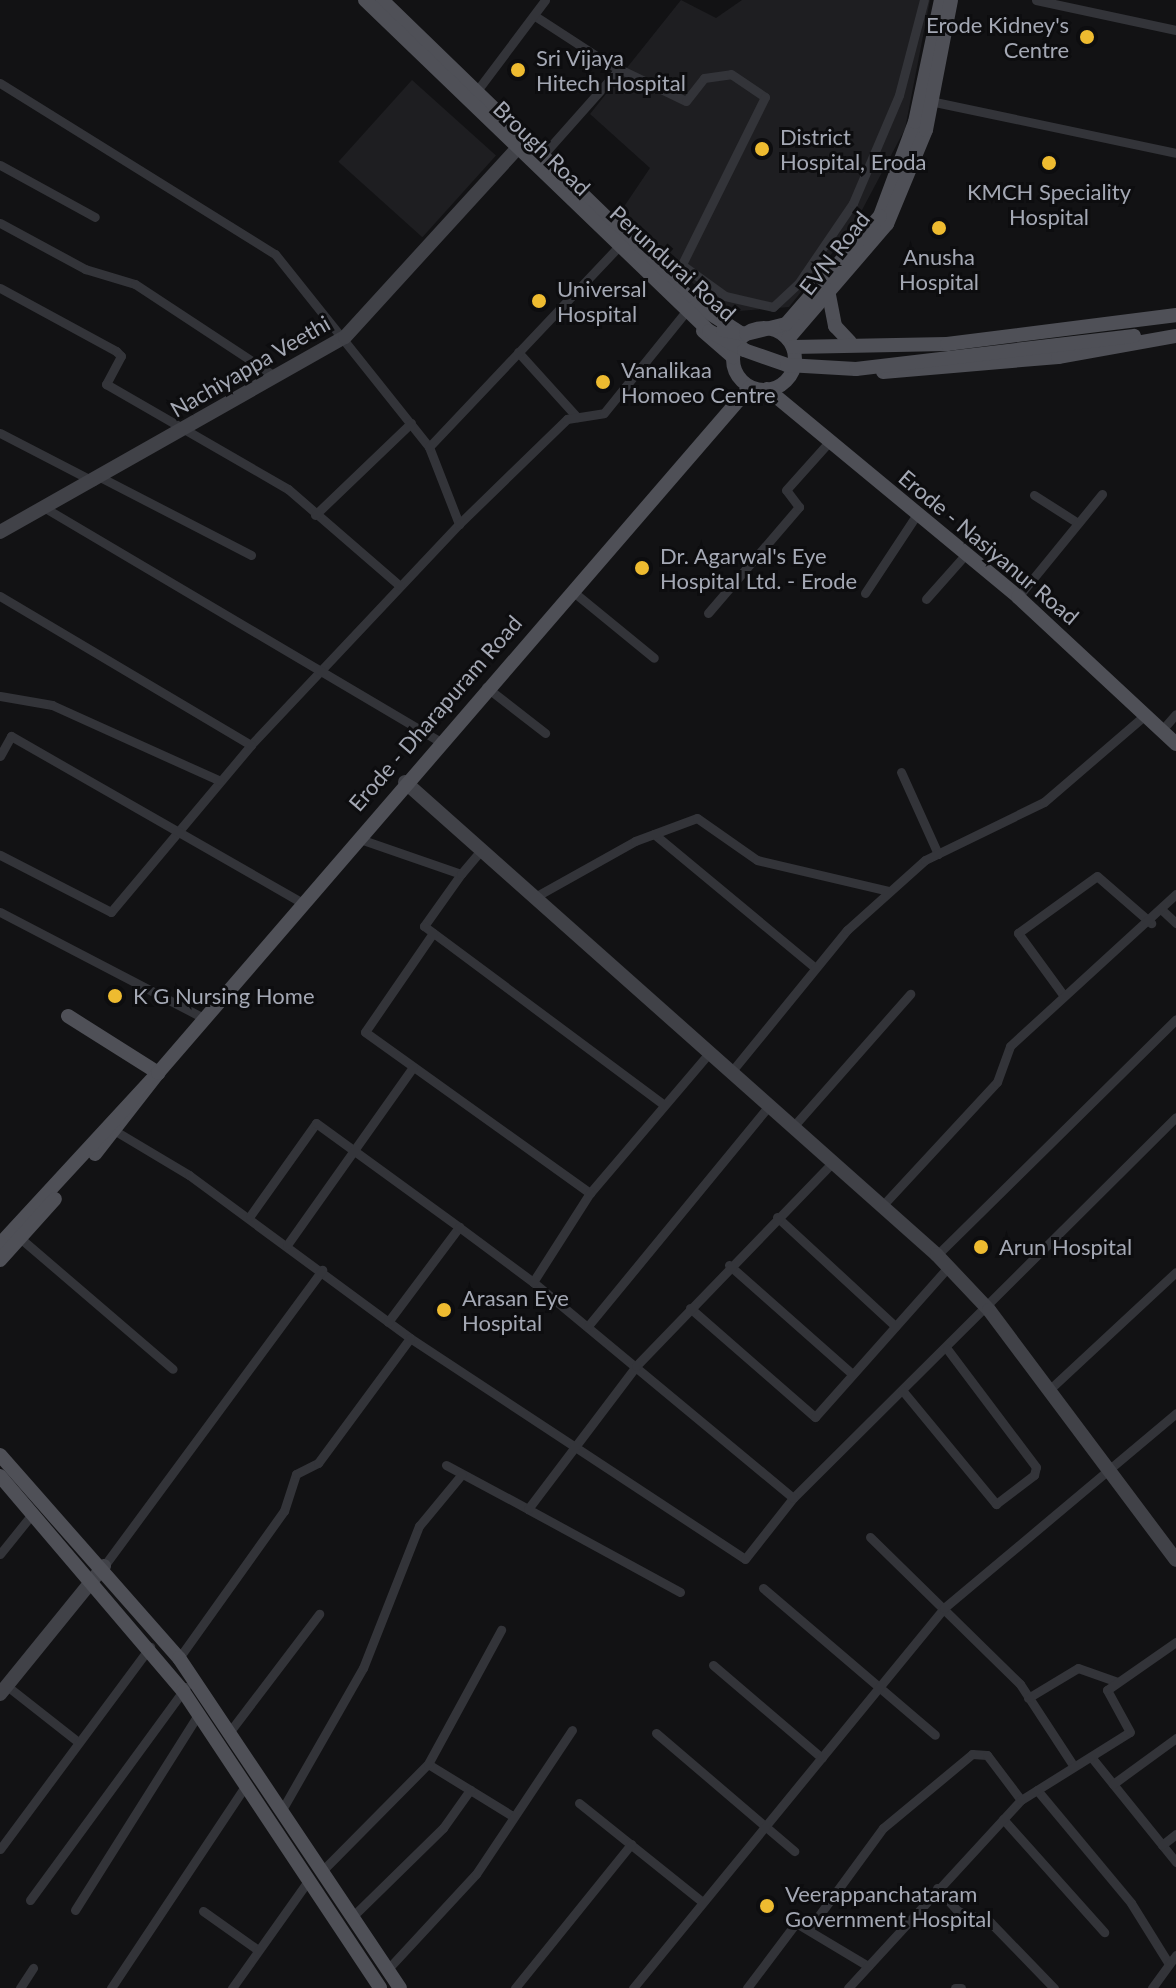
<!DOCTYPE html>
<style>
body{margin:0}
#map{position:relative;width:1176px;height:1988px;overflow:hidden;background:#121214;font-family:Lato,sans-serif}
div>[style]{position:absolute}
[style*='--x']{left:calc(var(--x)*1px);top:calc(var(--y)*1px);width:calc(var(--w)*1px);rotate:calc(var(--a)*1deg)}
.built>*{inset:0;background:#1e1e21;transform-origin:0 0}
.street>*{height:9px;margin:-4.5px;padding:0 4.5px;transform-origin:4.5px;border-radius:4.5px;background:#333439}
.secondary>*{height:14px;margin:-7px;padding:0 7px;transform-origin:7px;border-radius:7px;background:#414248}
.primary>*{height:14px;margin:-7px;padding:0 7px;transform-origin:7px;border-radius:7px;background:#4f5057}
.primary>.ring{margin:-7px;padding:0;box-sizing:content-box;background:none;border:14px solid #4f5057;border-radius:50%}
.primary-bridge>*{height:14px;margin:-7px;padding:0 7px;transform-origin:7px;border-radius:7px;background:#4f5057}
.dots>*{width:22px;height:22px;translate:-50% -50%;box-sizing:border-box;border:4px solid #0d0d0f;border-radius:50%}
span{translate:-50% -50%;white-space:nowrap;text-align:center;line-height:1.15;-webkit-text-stroke:6px #0d0d0f;paint-order:stroke}
.poi-label{font-size:22px;color:#a4a8b4}
.right{translate:-100% -50%;text-align:right}
.left{translate:0 -50%;text-align:left}
.street-label{font-size:22px;color:#a4a8b4}
</style>
<div id="map">
<div class="built">
<div style="clip-path:polygon(681px 0,716px 18px,742px 0,930px 0,905px 129px,853px 227px,789px 307px,726px 312px,617px 217px,650px 168px,590px 114px)"></div>
<div style="left:412px;top:80px;width:113px;height:110px;rotate:42deg"></div>
</div>
<div class="street">
<div style="--x:1036;--y:0;--w:143;--a:12.1"></div>
<div style="--x:535;--y:16;--w:88;--a:33"></div>
<div style="--x:609;--y:64;--w:85;--a:25.7"></div>
<div style="--x:686;--y:101;--w:29;--a:-52"></div>
<div style="--x:704;--y:78;--w:27;--a:-8"></div>
<div style="--x:731;--y:74;--w:41;--a:34.1"></div>
<div style="--x:765;--y:97;--w:207;--a:116.4"></div>
<div style="--x:0;--y:83;--w:324;--a:31.9"></div>
<div style="--x:275;--y:254;--w:247;--a:51.4"></div>
<div style="--x:429;--y:447;--w:83;--a:68.7"></div>
<div style="--x:459;--y:524;--w:303;--a:133.3"></div>
<div style="--x:251;--y:745;--w:218;--a:130"></div>
<div style="--x:111;--y:912;--w:125;--a:-152.8"></div>
<div style="--x:476;--y:92;--w:115;--a:-53.1"></div>
<div style="--x:930;--y:101;--w:251;--a:11.9"></div>
<div style="--x:542;--y:156;--w:118;--a:-48.4"></div>
<div style="--x:0;--y:165;--w:108;--a:28.7"></div>
<div style="--x:0;--y:223;--w:97;--a:28.4"></div>
<div style="--x:85;--y:269;--w:52;--a:16.7"></div>
<div style="--x:135;--y:284;--w:169;--a:33.4"></div>
<div style="--x:682;--y:265;--w:53;--a:35.8"></div>
<div style="--x:725;--y:296;--w:49;--a:12.9"></div>
<div style="--x:773;--y:307;--w:34;--a:-43"></div>
<div style="--x:798;--y:284;--w:98;--a:-55.8"></div>
<div style="--x:853;--y:203;--w:117;--a:-66.9"></div>
<div style="--x:899;--y:95;--w:98;--a:-75.3"></div>
<div style="--x:0;--y:288;--w:132;--a:28.5"></div>
<div style="--x:116;--y:351;--w:7;--a:45"></div>
<div style="--x:121;--y:356;--w:32;--a:118"></div>
<div style="--x:106;--y:384;--w:210;--a:30"></div>
<div style="--x:288;--y:489;--w:148;--a:40.9"></div>
<div style="--x:518;--y:352;--w:88;--a:47.8"></div>
<div style="--x:0;--y:433;--w:105;--a:27.3"></div>
<div style="--x:429;--y:447;--w:272;--a:-46.6"></div>
<div style="--x:100;--y:477;--w:170;--a:27.3"></div>
<div style="--x:1034;--y:495;--w:52;--a:32.5"></div>
<div style="--x:45;--y:508;--w:459;--a:30.6"></div>
<div style="--x:315;--y:515;--w:133;--a:-43.8"></div>
<div style="--x:459;--y:524;--w:151;--a:-44.2"></div>
<div style="--x:567;--y:419;--w:37;--a:-9"></div>
<div style="--x:604;--y:413;--w:127;--a:-51.1"></div>
<div style="--x:571;--y:590;--w:107;--a:39.3"></div>
<div style="--x:865;--y:593;--w:95;--a:-56.6"></div>
<div style="--x:0;--y:596;--w:292;--a:30.7"></div>
<div style="--x:1018;--y:597;--w:133;--a:-50.8"></div>
<div style="--x:926;--y:599;--w:60;--a:-48.4"></div>
<div style="--x:708;--y:613;--w:140;--a:-49.4"></div>
<div style="--x:799;--y:507;--w:21;--a:-127"></div>
<div style="--x:786;--y:490;--w:64;--a:-48.1"></div>
<div style="--x:486;--y:687;--w:75;--a:37.9"></div>
<div style="--x:0;--y:696;--w:53;--a:9.8"></div>
<div style="--x:52;--y:705;--w:184;--a:24.3"></div>
<div style="--x:1162;--y:730;--w:21;--a:-49"></div>
<div style="--x:0;--y:756;--w:23;--a:-61"></div>
<div style="--x:11;--y:736;--w:338;--a:29.8"></div>
<div style="--x:901;--y:772;--w:90;--a:65.7"></div>
<div style="--x:654;--y:834;--w:208;--a:39.7"></div>
<div style="--x:357;--y:838;--w:110;--a:19.1"></div>
<div style="--x:461;--y:874;--w:64;--a:125.4"></div>
<div style="--x:424;--y:926;--w:299;--a:36.7"></div>
<div style="--x:461;--y:874;--w:30;--a:-50"></div>
<div style="--x:535;--y:897;--w:115;--a:-29.2"></div>
<div style="--x:635;--y:841;--w:66;--a:-20.4"></div>
<div style="--x:697;--y:818;--w:73;--a:35"></div>
<div style="--x:757;--y:860;--w:136;--a:13.2"></div>
<div style="--x:1163;--y:911;--w:18;--a:43"></div>
<div style="--x:0;--y:912;--w:230;--a:27.5"></div>
<div style="--x:433;--y:933;--w:120;--a:124.5"></div>
<div style="--x:365;--y:1032;--w:277;--a:35.6"></div>
<div style="--x:590;--y:1193;--w:185;--a:-49.6"></div>
<div style="--x:1064;--y:996;--w:78;--a:-126.1"></div>
<div style="--x:1018;--y:933;--w:97;--a:-35.8"></div>
<div style="--x:1097;--y:876;--w:72;--a:41"></div>
<div style="--x:732;--y:1071;--w:182;--a:-50.8"></div>
<div style="--x:847;--y:930;--w:105;--a:-41.9"></div>
<div style="--x:925;--y:860;--w:132;--a:-26"></div>
<div style="--x:1044;--y:802;--w:133;--a:-40.7"></div>
<div style="--x:792;--y:1128;--w:179;--a:-48.6"></div>
<div style="--x:112;--y:1129;--w:90;--a:30.9"></div>
<div style="--x:189;--y:1175;--w:275;--a:36.4"></div>
<div style="--x:410;--y:1338;--w:401;--a:33.4"></div>
<div style="--x:745;--y:1559;--w:78;--a:-51.8"></div>
<div style="--x:793;--y:1498;--w:540;--a:-44.85"></div>
<div style="--x:883;--y:1205;--w:168;--a:-47.2"></div>
<div style="--x:997;--y:1082;--w:38;--a:-70"></div>
<div style="--x:1010;--y:1046;--w:225;--a:-42.5"></div>
<div style="--x:250;--y:1216;--w:114;--a:-54.6"></div>
<div style="--x:316;--y:1123;--w:177;--a:36"></div>
<div style="--x:777;--y:1217;--w:161;--a:42.7"></div>
<div style="--x:20;--y:1238;--w:201;--a:40.6"></div>
<div style="--x:287;--y:1245;--w:218;--a:-54.7"></div>
<div style="--x:937;--y:1255;--w:336;--a:-44.6"></div>
<div style="--x:729;--y:1265;--w:164;--a:41.5"></div>
<div style="--x:533;--y:1282;--w:338;--a:39.7"></div>
<div style="--x:690;--y:1308;--w:166;--a:41.1"></div>
<div style="--x:815;--y:1417;--w:200;--a:-48.4"></div>
<div style="--x:388;--y:1322;--w:119;--a:-53.2"></div>
<div style="--x:459;--y:1227;--w:92;--a:36.6"></div>
<div style="--x:533;--y:1282;--w:106;--a:-57.4"></div>
<div style="--x:588;--y:1326;--w:285;--a:-50.6"></div>
<div style="--x:902;--y:1390;--w:148;--a:50.5"></div>
<div style="--x:996;--y:1504;--w:48;--a:-37.3"></div>
<div style="--x:1034;--y:1475;--w:8;--a:-76"></div>
<div style="--x:1036;--y:1467;--w:148;--a:-127"></div>
<div style="--x:1049;--y:1390;--w:173;--a:-42.9"></div>
<div style="--x:446;--y:1465;--w:93;--a:28.2"></div>
<div style="--x:870;--y:1537;--w:210;--a:44.4"></div>
<div style="--x:1020;--y:1684;--w:97;--a:56.8"></div>
<div style="--x:0;--y:1554;--w:53;--a:-51.2"></div>
<div style="--x:104;--y:1566;--w:368;--a:-53.6"></div>
<div style="--x:763;--y:1588;--w:226;--a:40.5"></div>
<div style="--x:680;--y:1592;--w:173;--a:-151.4"></div>
<div style="--x:528;--y:1509;--w:179;--a:-52.9"></div>
<div style="--x:636;--y:1366;--w:282;--a:-46"></div>
<div style="--x:179;--y:1658;--w:181;--a:-54.5"></div>
<div style="--x:284;--y:1511;--w:39;--a:-72"></div>
<div style="--x:296;--y:1474;--w:25;--a:-27"></div>
<div style="--x:318;--y:1463;--w:155;--a:-53.6"></div>
<div style="--x:713;--y:1665;--w:143;--a:40.5"></div>
<div style="--x:7;--y:1686;--w:89;--a:38.2"></div>
<div style="--x:1028;--y:1698;--w:58;--a:-31"></div>
<div style="--x:1078;--y:1668;--w:42;--a:19.3"></div>
<div style="--x:231;--y:1730;--w:146;--a:-52.8"></div>
<div style="--x:656;--y:1733;--w:182;--a:40.5"></div>
<div style="--x:1092;--y:1758;--w:134;--a:51.1"></div>
<div style="--x:428;--y:1764;--w:97;--a:31.6"></div>
<div style="--x:1113;--y:1784;--w:78;--a:-36.1"></div>
<div style="--x:1037;--y:1790;--w:147;--a:50.2"></div>
<div style="--x:1131;--y:1903;--w:72;--a:58.1"></div>
<div style="--x:579;--y:1803;--w:155;--a:38.7"></div>
<div style="--x:283;--y:1808;--w:161;--a:-60.3"></div>
<div style="--x:363;--y:1668;--w:153;--a:-68.5"></div>
<div style="--x:419;--y:1526;--w:67;--a:-50.4"></div>
<div style="--x:1003;--y:1819;--w:152;--a:48.2"></div>
<div style="--x:1162;--y:1845;--w:18;--a:-38"></div>
<div style="--x:0;--y:1849;--w:252;--a:-53.4"></div>
<div style="--x:322;--y:1871;--w:151;--a:-45.3"></div>
<div style="--x:428;--y:1764;--w:153;--a:-61.4"></div>
<div style="--x:937;--y:1888;--w:31;--a:48"></div>
<div style="--x:958;--y:1911;--w:34;--a:19"></div>
<div style="--x:990;--y:1922;--w:92;--a:45.9"></div>
<div style="--x:30;--y:1900;--w:264;--a:-53.8"></div>
<div style="--x:75;--y:1910;--w:231;--a:-57.8"></div>
<div style="--x:203;--y:1911;--w:67;--a:35.3"></div>
<div style="--x:351;--y:1918;--w:129;--a:-44.4"></div>
<div style="--x:443;--y:1828;--w:47;--a:-54.6"></div>
<div style="--x:809;--y:1929;--w:125;--a:-53.8"></div>
<div style="--x:883;--y:1828;--w:116;--a:-39.7"></div>
<div style="--x:972;--y:1754;--w:15;--a:4"></div>
<div style="--x:987;--y:1755;--w:56;--a:52.9"></div>
<div style="--x:387;--y:1970;--w:131;--a:-47.2"></div>
<div style="--x:476;--y:1874;--w:173;--a:-56.3"></div>
<div style="--x:20;--y:1988;--w:24;--a:-57"></div>
<div style="--x:111;--y:1988;--w:242;--a:-56.4"></div>
<div style="--x:232;--y:1988;--w:131;--a:-54.6"></div>
<div style="--x:515;--y:1988;--w:185;--a:-51.1"></div>
<div style="--x:633;--y:1988;--w:491;--a:-50.7"></div>
<div style="--x:944;--y:1608;--w:303;--a:-40"></div>
<div style="--x:747;--y:1988;--w:81;--a:-53"></div>
<div style="--x:796;--y:1923;--w:84;--a:30.8"></div>
<div style="--x:848;--y:1988;--w:255;--a:-47.4"></div>
<div style="--x:1021;--y:1800;--w:128;--a:-32"></div>
<div style="--x:1130;--y:1732;--w:48;--a:-118.7"></div>
<div style="--x:1107;--y:1690;--w:84;--a:-34.8"></div>
<div style="--x:955;--y:1988;--w:6;--a:0"></div>
<div style="--x:1152;--y:1988;--w:41;--a:-54"></div>
</div>
<div class="secondary">
<div style="--x:0;--y:532;--w:396;--a:-29.5"></div>
<div style="--x:345;--y:337;--w:267;--a:-47.6"></div>
<div style="--x:405;--y:782;--w:712;--a:41.64"></div>
<div style="--x:937;--y:1255;--w:76;--a:46.6"></div>
<div style="--x:989;--y:1310;--w:312;--a:53.2"></div>
<div style="--x:0;--y:1694;--w:165;--a:-50.9"></div>
</div>
<div class="primary">
<div style="--x:382;--y:0;--w:438;--a:44.1"></div>
<div style="--x:697;--y:305;--w:54;--a:32.8"></div>
<div style="--x:880;--y:216;--w:100;--a:-69.6"></div>
<div style="--x:915;--y:122;--w:125;--a:-78"></div>
<div style="--x:829;--y:295;--w:32;--a:79"></div>
<div style="--x:835;--y:326;--w:22;--a:47"></div>
<div class="ring" style="left:733px;top:328px;width:48px;height:48px"></div>
<div style="--x:703;--y:331;--w:40;--a:41"></div>
<div style="--x:788;--y:339;--w:152;--a:-49.3"></div>
<div style="--x:887;--y:224;--w:102;--a:-67.5"></div>
<div style="--x:926;--y:130;--w:132;--a:-79.1"></div>
<div style="--x:793;--y:347;--w:154;--a:-1.1"></div>
<div style="--x:947;--y:344;--w:231;--a:-7.2"></div>
<div style="--x:883;--y:372;--w:176;--a:-4.9"></div>
<div style="--x:1058;--y:357;--w:120;--a:-10.1"></div>
<div style="--x:767;--y:389;--w:326;--a:39.6"></div>
<div style="--x:1018;--y:597;--w:216;--a:42.9"></div>
<div style="--x:68;--y:1016;--w:107;--a:32.3"></div>
<div style="--x:95;--y:1154;--w:103;--a:-52.1"></div>
<div style="--x:0;--y:1244;--w:233;--a:-47.3"></div>
<div style="--x:158;--y:1073;--w:906;--a:-49.21"></div>
<div style="--x:0;--y:1260;--w:82;--a:-48"></div>
<div style="--x:0;--y:1455;--w:271;--a:48.6"></div>
<div style="--x:179;--y:1658;--w:397;--a:56.2"></div>
<div style="--x:0;--y:1476;--w:282;--a:49.6"></div>
<div style="--x:183;--y:1691;--w:356;--a:56.4"></div>
</div>
<div class="primary-bridge">
<div style="--x:365;--y:0;--w:477;--a:43.9"></div>
<div style="--x:709;--y:331;--w:40;--a:28"></div>
<div style="--x:744;--y:350;--w:46;--a:19.2"></div>
<div style="--x:787;--y:365;--w:69;--a:3.3"></div>
<div style="--x:856;--y:369;--w:280;--a:-6.8"></div>
<div style="--x:723;--y:330;--w:23;--a:10"></div>
<div style="--x:746;--y:334;--w:41;--a:-14"></div>
<div style="--x:786;--y:324;--w:143;--a:-49"></div>
</div>
<div class="dots">
<div style="left:1087px;top:37px;background:#eebb30"></div>
<div style="left:518px;top:70px;background:#eebb30"></div>
<div style="left:762px;top:149px;background:#eebb30"></div>
<div style="left:1049px;top:163px;background:#eebb30"></div>
<div style="left:939px;top:228px;background:#eebb30"></div>
<div style="left:539px;top:301px;background:#eebb30"></div>
<div style="left:603px;top:382px;background:#eebb30"></div>
<div style="left:642px;top:568px;background:#eebb30"></div>
<div style="left:115px;top:996px;background:#eebb30"></div>
<div style="left:981px;top:1247px;background:#eebb30"></div>
<div style="left:444px;top:1310px;background:#eebb30"></div>
<div style="left:767px;top:1906px;background:#eebb30"></div>
</div>
<div class="poi-label">
<span class="right" style="left:1069px;top:37px">Erode Kidney's<br>Centre</span>
<span class="left" style="left:536px;top:70px">Sri Vijaya<br>Hitech Hospital</span>
<span class="left" style="left:780px;top:149px">District<br>Hospital, Eroda</span>
<span style="left:1049px;top:204px">KMCH Speciality<br>Hospital</span>
<span style="left:939px;top:269px">Anusha<br>Hospital</span>
<span class="left" style="left:557px;top:301px">Universal<br>Hospital</span>
<span class="left" style="left:621px;top:382px">Vanalikaa<br>Homoeo Centre</span>
<span class="left" style="left:660px;top:568px">Dr. Agarwal's Eye<br>Hospital Ltd. - Erode</span>
<span class="left" style="left:133px;top:996px">K G Nursing Home</span>
<span class="left" style="left:999px;top:1247px">Arun Hospital</span>
<span class="left" style="left:462px;top:1310px">Arasan Eye<br>Hospital</span>
<span class="left" style="left:785px;top:1906px">Veerappanchataram<br>Government Hospital</span>
</div>
<div class="street-label">
<span style="left:542px;top:148px;rotate:44deg">Brough Road</span>
<span style="left:834px;top:253px;rotate:-52deg">EVN Road</span>
<span style="left:673px;top:263px;rotate:42deg">Perundurai Road</span>
<span style="left:250px;top:366px;rotate:-30deg">Nachiyappa Veethi</span>
<span style="left:989px;top:547px;rotate:40deg">Erode - Nasiyanur Road</span>
<span style="left:435px;top:713px;rotate:-49deg">Erode - Dharapuram Road</span>
</div>
</div>
